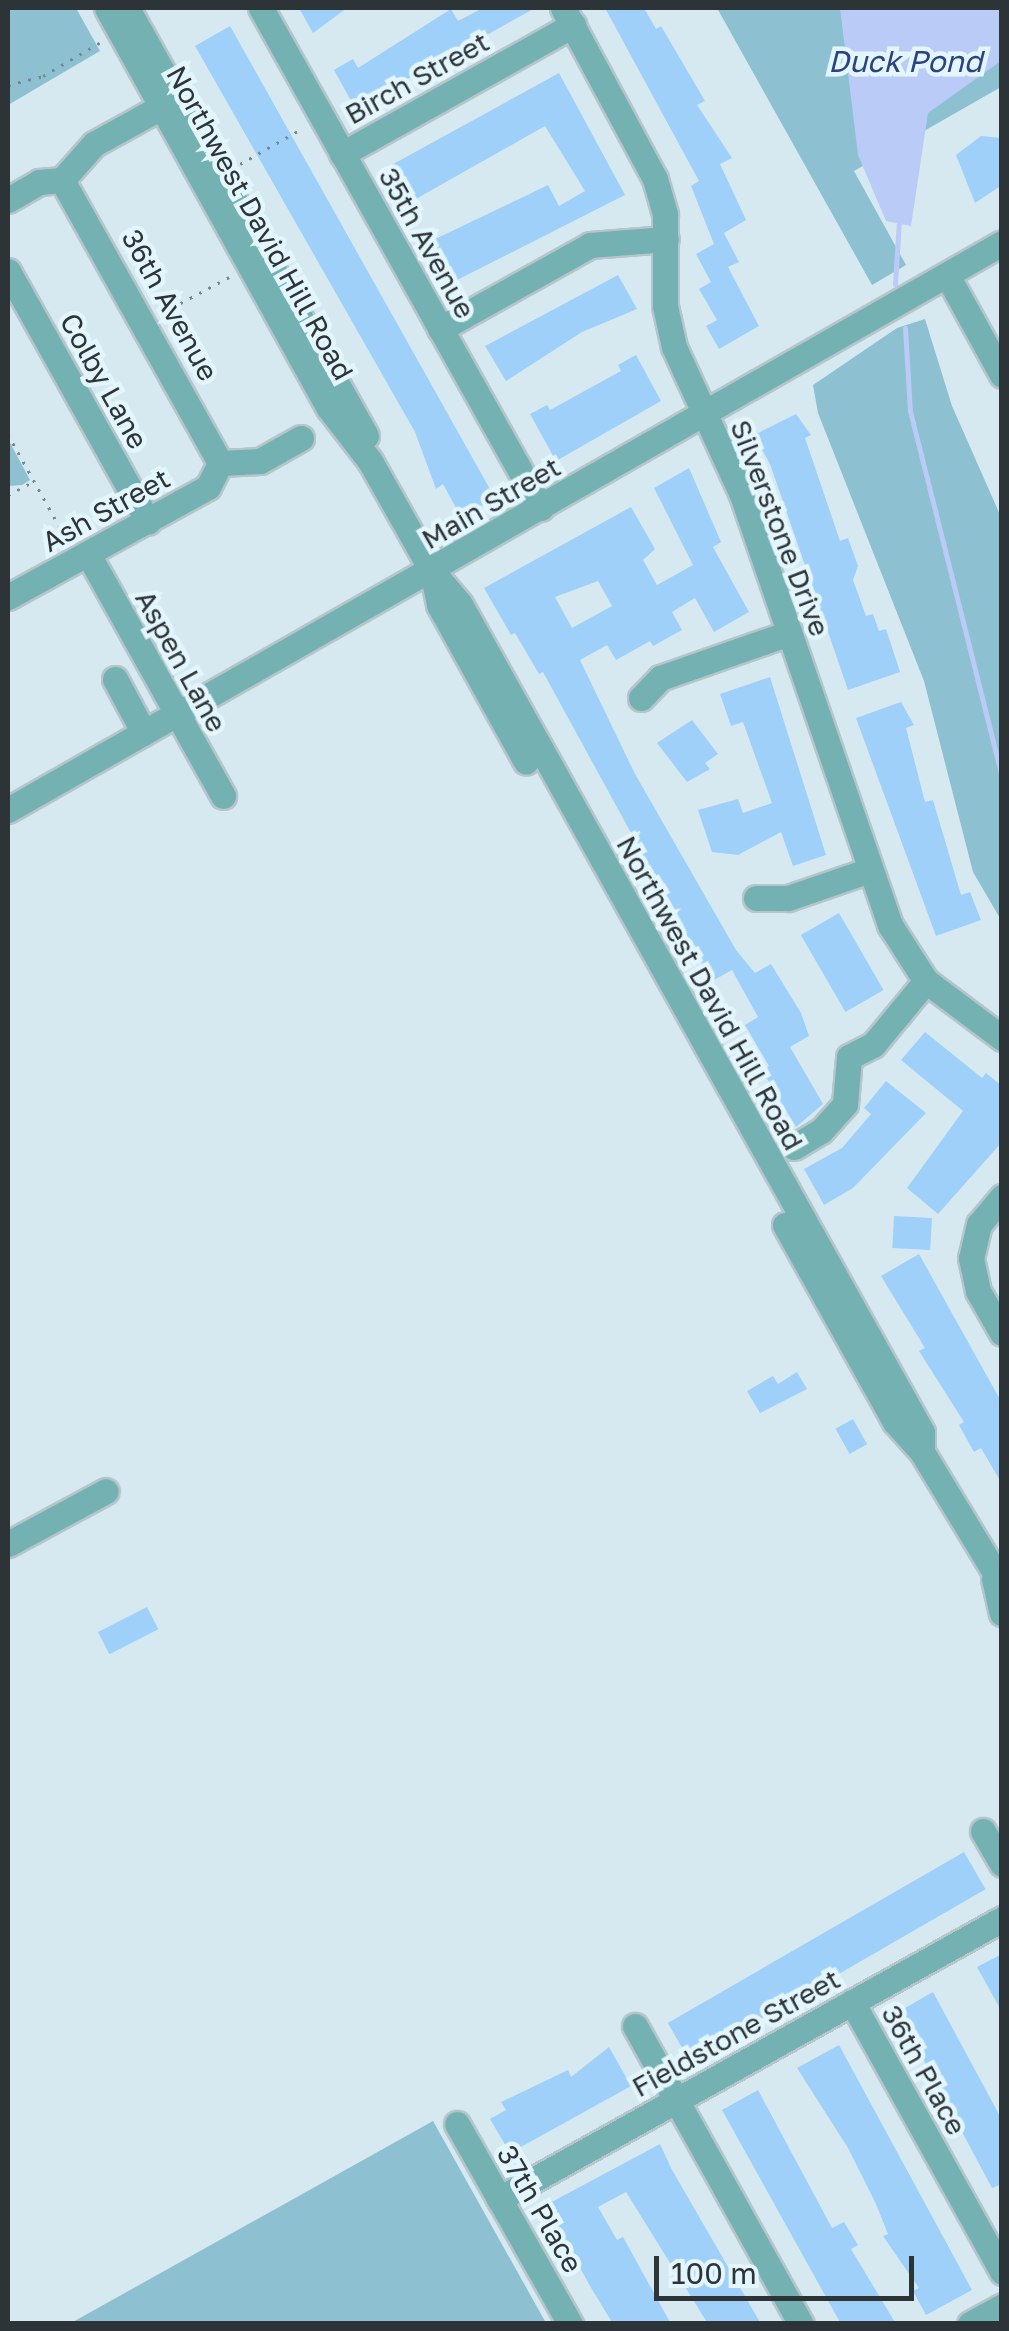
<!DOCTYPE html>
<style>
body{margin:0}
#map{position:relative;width:1009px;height:2331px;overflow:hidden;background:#d7e9f0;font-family:"Golos Text",sans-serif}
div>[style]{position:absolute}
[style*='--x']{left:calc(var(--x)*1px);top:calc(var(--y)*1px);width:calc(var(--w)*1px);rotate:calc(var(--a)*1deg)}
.green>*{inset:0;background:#8dc0d1}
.water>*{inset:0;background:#b9cbf6}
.stream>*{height:5px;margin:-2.5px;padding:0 2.5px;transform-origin:2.5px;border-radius:2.5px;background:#b9cbf6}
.building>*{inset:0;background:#9ed0fa;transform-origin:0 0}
.path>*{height:2.5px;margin-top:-1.25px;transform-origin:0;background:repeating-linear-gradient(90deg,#7a868b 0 2.5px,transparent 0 10.5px)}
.roads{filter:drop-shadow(2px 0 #b5c5cb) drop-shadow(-2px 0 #b5c5cb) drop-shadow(0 2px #b5c5cb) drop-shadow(0 -2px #b5c5cb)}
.minor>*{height:25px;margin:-12.5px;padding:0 12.5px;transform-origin:12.5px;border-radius:12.5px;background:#74b1b3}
span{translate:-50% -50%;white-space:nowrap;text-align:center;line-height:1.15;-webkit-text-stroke:9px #e4f6fd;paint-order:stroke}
.street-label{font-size:28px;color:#2d3437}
.water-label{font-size:30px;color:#2c4281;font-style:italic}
.frame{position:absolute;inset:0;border:10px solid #2d3437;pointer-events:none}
.scale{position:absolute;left:654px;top:2256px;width:260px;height:45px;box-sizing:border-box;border:5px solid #2d3437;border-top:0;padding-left:12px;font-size:30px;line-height:35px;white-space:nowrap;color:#2d3437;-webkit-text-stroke:8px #e4f6fd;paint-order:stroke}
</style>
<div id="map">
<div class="green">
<div style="clip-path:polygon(8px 8px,76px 8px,100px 51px,8px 105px)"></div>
<div style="clip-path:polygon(717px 8px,1001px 8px,1001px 87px,854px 171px,906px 265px,872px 285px)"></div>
<div style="clip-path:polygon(925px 319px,952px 406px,1001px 517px,1001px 920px,973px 872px,924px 681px,818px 413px,813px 385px,897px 328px)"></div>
<div style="clip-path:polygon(8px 439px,30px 480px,22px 485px,8px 486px)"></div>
<div style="clip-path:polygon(433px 2121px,546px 2323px,71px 2323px)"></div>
</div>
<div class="water">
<div style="clip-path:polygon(840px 8px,1001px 8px,1001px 61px,928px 113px,911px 226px,886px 221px,858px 155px)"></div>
</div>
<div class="stream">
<div style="--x:895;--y:284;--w:64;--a:-86.4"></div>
<div style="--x:905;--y:328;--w:83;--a:86.6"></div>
<div style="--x:910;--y:411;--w:377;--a:75.9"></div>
</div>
<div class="building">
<div style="clip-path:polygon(299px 8px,347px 8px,313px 33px)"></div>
<div style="clip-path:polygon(483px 8px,535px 8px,355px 108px,334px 70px,353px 59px,358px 68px,451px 9px,458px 21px)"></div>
<div style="clip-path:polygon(605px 8px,644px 8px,656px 29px,661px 26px,705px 101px,697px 105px,732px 158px,720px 164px,746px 220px,724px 233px,739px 262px,728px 267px,759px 326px,719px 349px,706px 326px,717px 320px,699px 289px,711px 282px,696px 254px,714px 244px,691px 186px,699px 181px)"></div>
<div style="clip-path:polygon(230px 26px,495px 498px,461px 517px,443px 484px,436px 489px,415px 432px,195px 46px)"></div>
<div style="clip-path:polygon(559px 73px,625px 195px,451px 283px,427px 243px,548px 185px,559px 206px,585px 191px,545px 126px,407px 204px,386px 168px)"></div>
<div style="clip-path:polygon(981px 136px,1002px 138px,1002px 185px,975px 203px,956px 155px)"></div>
<div style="clip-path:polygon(618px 275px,637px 309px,582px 332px,506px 381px,485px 346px)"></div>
<div style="clip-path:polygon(636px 355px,661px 401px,556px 461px,530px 414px,547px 405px,550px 410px,621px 371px,618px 365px)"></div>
<div style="clip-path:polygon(796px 414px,811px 435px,805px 438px,840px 541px,848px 538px,858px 566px,853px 580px,866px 616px,873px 614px,879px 631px,886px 629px,900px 672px,848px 690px,770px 464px,754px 435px)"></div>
<div style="clip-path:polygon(evenodd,689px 468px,721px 542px,713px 547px,749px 612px,714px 632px,695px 598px,672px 612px,682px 630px,653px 646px,650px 641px,616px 660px,607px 645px,580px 660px,635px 774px,736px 950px,755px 973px,771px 964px,801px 1013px,809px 1036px,790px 1047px,823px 1104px,796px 1127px,762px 1070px,769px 1066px,745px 1025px,758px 1017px,732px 970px,712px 981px,543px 672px,539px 674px,515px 633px,511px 635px,484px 588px,631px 507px,655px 549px,643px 560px,657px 585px,693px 565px,654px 488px,689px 468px,598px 581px,612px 606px,572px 628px,555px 597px,598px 581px)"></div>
<div style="clip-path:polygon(770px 677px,826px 855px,793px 866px,781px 832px,738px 855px,712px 852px,698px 810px,738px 799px,743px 813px,772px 803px,743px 722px,731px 726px,720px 694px)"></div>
<div style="clip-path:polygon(901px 702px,914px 725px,906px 728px,925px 802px,933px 800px,961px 895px,970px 892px,981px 920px,936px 936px,856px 718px)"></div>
<div style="clip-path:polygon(692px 720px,718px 754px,705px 763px,710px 769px,687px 782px,657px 743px)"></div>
<div style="left:839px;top:913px;width:89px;height:44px;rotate:60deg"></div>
<div style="clip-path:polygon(925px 1032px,982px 1078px,986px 1073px,1002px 1086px,1002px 1142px,938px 1214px,907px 1188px,963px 1111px,901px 1060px)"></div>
<div style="clip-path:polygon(886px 1081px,926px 1113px,853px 1188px,824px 1205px,804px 1169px,842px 1148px,871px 1114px,864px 1108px)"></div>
<div style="left:894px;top:1216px;width:38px;height:32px;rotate:3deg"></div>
<div style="clip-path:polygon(919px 1254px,1002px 1403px,1002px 1484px,981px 1448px,974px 1452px,959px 1425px,964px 1422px,919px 1351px,925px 1348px,881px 1276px)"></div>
<div style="clip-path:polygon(797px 1372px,807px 1389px,760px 1413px,747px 1391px,773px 1376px,778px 1384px)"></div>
<div style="left:853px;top:1419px;width:29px;height:20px;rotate:61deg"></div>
<div style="left:147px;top:1607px;width:25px;height:55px;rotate:63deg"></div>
<div style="left:964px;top:1852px;width:43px;height:342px;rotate:60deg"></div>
<div style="clip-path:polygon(1002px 1954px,1002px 2012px,977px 1967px)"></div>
<div style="clip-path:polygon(933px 1992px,1002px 2120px,1002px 2184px,992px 2188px,898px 2012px)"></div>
<div style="clip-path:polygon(839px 2045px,972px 2290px,926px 2315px,913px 2291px,919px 2288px,883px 2236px,888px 2234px,876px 2204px,848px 2148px,797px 2068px)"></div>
<div style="clip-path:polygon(609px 2047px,631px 2086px,510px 2153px,490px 2119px,506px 2110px,501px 2102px,568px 2070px,571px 2077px)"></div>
<div style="clip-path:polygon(758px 2090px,832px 2228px,844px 2222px,858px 2245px,851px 2249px,896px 2324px,841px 2324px,722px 2110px)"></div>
<div style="clip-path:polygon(660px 2144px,671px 2168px,761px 2324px,708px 2324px,626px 2192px,598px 2207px,617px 2240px,623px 2237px,671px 2324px,613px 2324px,590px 2286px,546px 2205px)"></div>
</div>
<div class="path">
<div style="--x:8;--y:85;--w:36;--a:-14"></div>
<div style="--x:43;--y:76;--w:67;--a:-30.4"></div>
<div style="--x:240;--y:164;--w:73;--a:-29.7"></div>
<div style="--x:162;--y:313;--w:76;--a:-28.2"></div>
<div style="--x:8;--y:434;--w:124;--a:60.9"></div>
<div style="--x:8;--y:495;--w:27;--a:-28"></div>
</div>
<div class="roads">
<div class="minor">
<div style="--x:107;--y:8;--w:457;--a:61"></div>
<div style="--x:329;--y:408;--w:67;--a:52.3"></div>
<div style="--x:370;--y:461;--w:126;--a:60.6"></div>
<div style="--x:432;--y:571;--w:43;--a:49.7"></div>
<div style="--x:460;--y:604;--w:948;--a:60.84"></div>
<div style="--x:922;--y:1432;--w:20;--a:90"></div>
<div style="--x:127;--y:8;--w:490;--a:60.8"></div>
<div style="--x:261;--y:8;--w:573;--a:60.75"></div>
<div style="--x:563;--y:8;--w:194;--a:61.7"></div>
<div style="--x:655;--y:179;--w:37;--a:74"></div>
<div style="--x:665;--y:215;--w:91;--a:90"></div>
<div style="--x:665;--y:306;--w:42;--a:77.6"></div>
<div style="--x:674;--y:347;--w:163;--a:65.3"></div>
<div style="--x:742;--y:495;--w:455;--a:71"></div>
<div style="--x:890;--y:925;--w:67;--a:57.3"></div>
<div style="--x:926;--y:981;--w:95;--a:36.9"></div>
<div style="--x:342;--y:154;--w:265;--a:-29.2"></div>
<div style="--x:62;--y:180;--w:324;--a:60.8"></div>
<div style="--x:62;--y:180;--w:48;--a:-48.4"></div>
<div style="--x:94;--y:144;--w:77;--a:-28.9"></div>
<div style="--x:8;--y:200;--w:36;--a:-30"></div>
<div style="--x:39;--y:182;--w:23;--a:-5"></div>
<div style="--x:8;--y:271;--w:287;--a:60.8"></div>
<div style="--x:947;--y:275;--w:114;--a:61.2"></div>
<div style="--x:440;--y:329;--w:172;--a:-29.2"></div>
<div style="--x:590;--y:245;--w:76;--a:-4.5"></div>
<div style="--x:220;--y:463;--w:40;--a:-2.9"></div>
<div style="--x:260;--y:461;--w:47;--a:-29.3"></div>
<div style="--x:88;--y:554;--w:277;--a:60.8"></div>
<div style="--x:432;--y:571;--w:35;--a:78"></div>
<div style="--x:439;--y:605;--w:179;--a:61"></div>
<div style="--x:8;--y:597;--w:228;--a:-28.8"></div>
<div style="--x:208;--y:487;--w:27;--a:-63"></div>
<div style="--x:115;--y:679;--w:61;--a:61.8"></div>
<div style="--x:641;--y:698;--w:28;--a:-46"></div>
<div style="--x:660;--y:678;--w:137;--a:-19.2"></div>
<div style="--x:8;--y:810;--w:1144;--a:-29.7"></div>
<div style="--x:756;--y:898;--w:32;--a:0"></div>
<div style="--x:788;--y:898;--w:87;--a:-18.9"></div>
<div style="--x:794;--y:1147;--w:31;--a:-31"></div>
<div style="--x:821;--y:1131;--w:36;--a:-48"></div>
<div style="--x:845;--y:1104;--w:47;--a:-85.1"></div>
<div style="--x:849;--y:1057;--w:27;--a:-27"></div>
<div style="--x:873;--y:1045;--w:83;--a:-50.4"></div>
<div style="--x:1002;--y:1197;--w:35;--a:130"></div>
<div style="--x:979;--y:1224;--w:35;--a:103"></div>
<div style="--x:971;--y:1258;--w:34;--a:78"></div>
<div style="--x:978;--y:1291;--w:48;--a:60.3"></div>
<div style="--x:785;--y:1225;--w:226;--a:60.8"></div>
<div style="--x:895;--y:1422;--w:40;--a:48"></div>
<div style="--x:922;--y:1452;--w:154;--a:58.8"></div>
<div style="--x:8;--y:1544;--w:111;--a:-28.4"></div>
<div style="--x:994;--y:1579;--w:35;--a:77"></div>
<div style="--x:983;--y:1831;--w:38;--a:60"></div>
<div style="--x:852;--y:2002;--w:309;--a:60.9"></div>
<div style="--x:635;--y:2026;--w:341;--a:60.9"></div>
<div style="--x:457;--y:2124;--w:230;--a:60.5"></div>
<div style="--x:499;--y:2199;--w:576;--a:-29.1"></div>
<div style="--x:970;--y:2324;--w:37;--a:-29"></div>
</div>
</div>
<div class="street-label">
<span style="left:417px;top:78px;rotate:-29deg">Birch Street</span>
<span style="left:260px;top:223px;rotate:61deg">Northwest David Hill Road</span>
<span style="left:427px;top:243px;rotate:61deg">35th Avenue</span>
<span style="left:170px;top:305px;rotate:61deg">36th Avenue</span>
<span style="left:104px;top:381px;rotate:61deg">Colby Lane</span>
<span style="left:491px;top:503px;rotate:-30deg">Main Street</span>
<span style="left:106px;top:510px;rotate:-29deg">Ash Street</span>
<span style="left:780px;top:528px;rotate:69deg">Silverstone Drive</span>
<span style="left:181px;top:661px;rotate:61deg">Aspen Lane</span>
<span style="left:710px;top:993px;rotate:61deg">Northwest David Hill Road</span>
<span style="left:736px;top:2033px;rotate:-29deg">Fieldstone Street</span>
<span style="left:924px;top:2070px;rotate:61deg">36th Place</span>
<span style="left:540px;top:2209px;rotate:60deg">37th Place</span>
</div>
<div class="water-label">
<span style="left:905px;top:61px">Duck Pond</span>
</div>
<div class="frame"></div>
<div class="scale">100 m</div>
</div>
